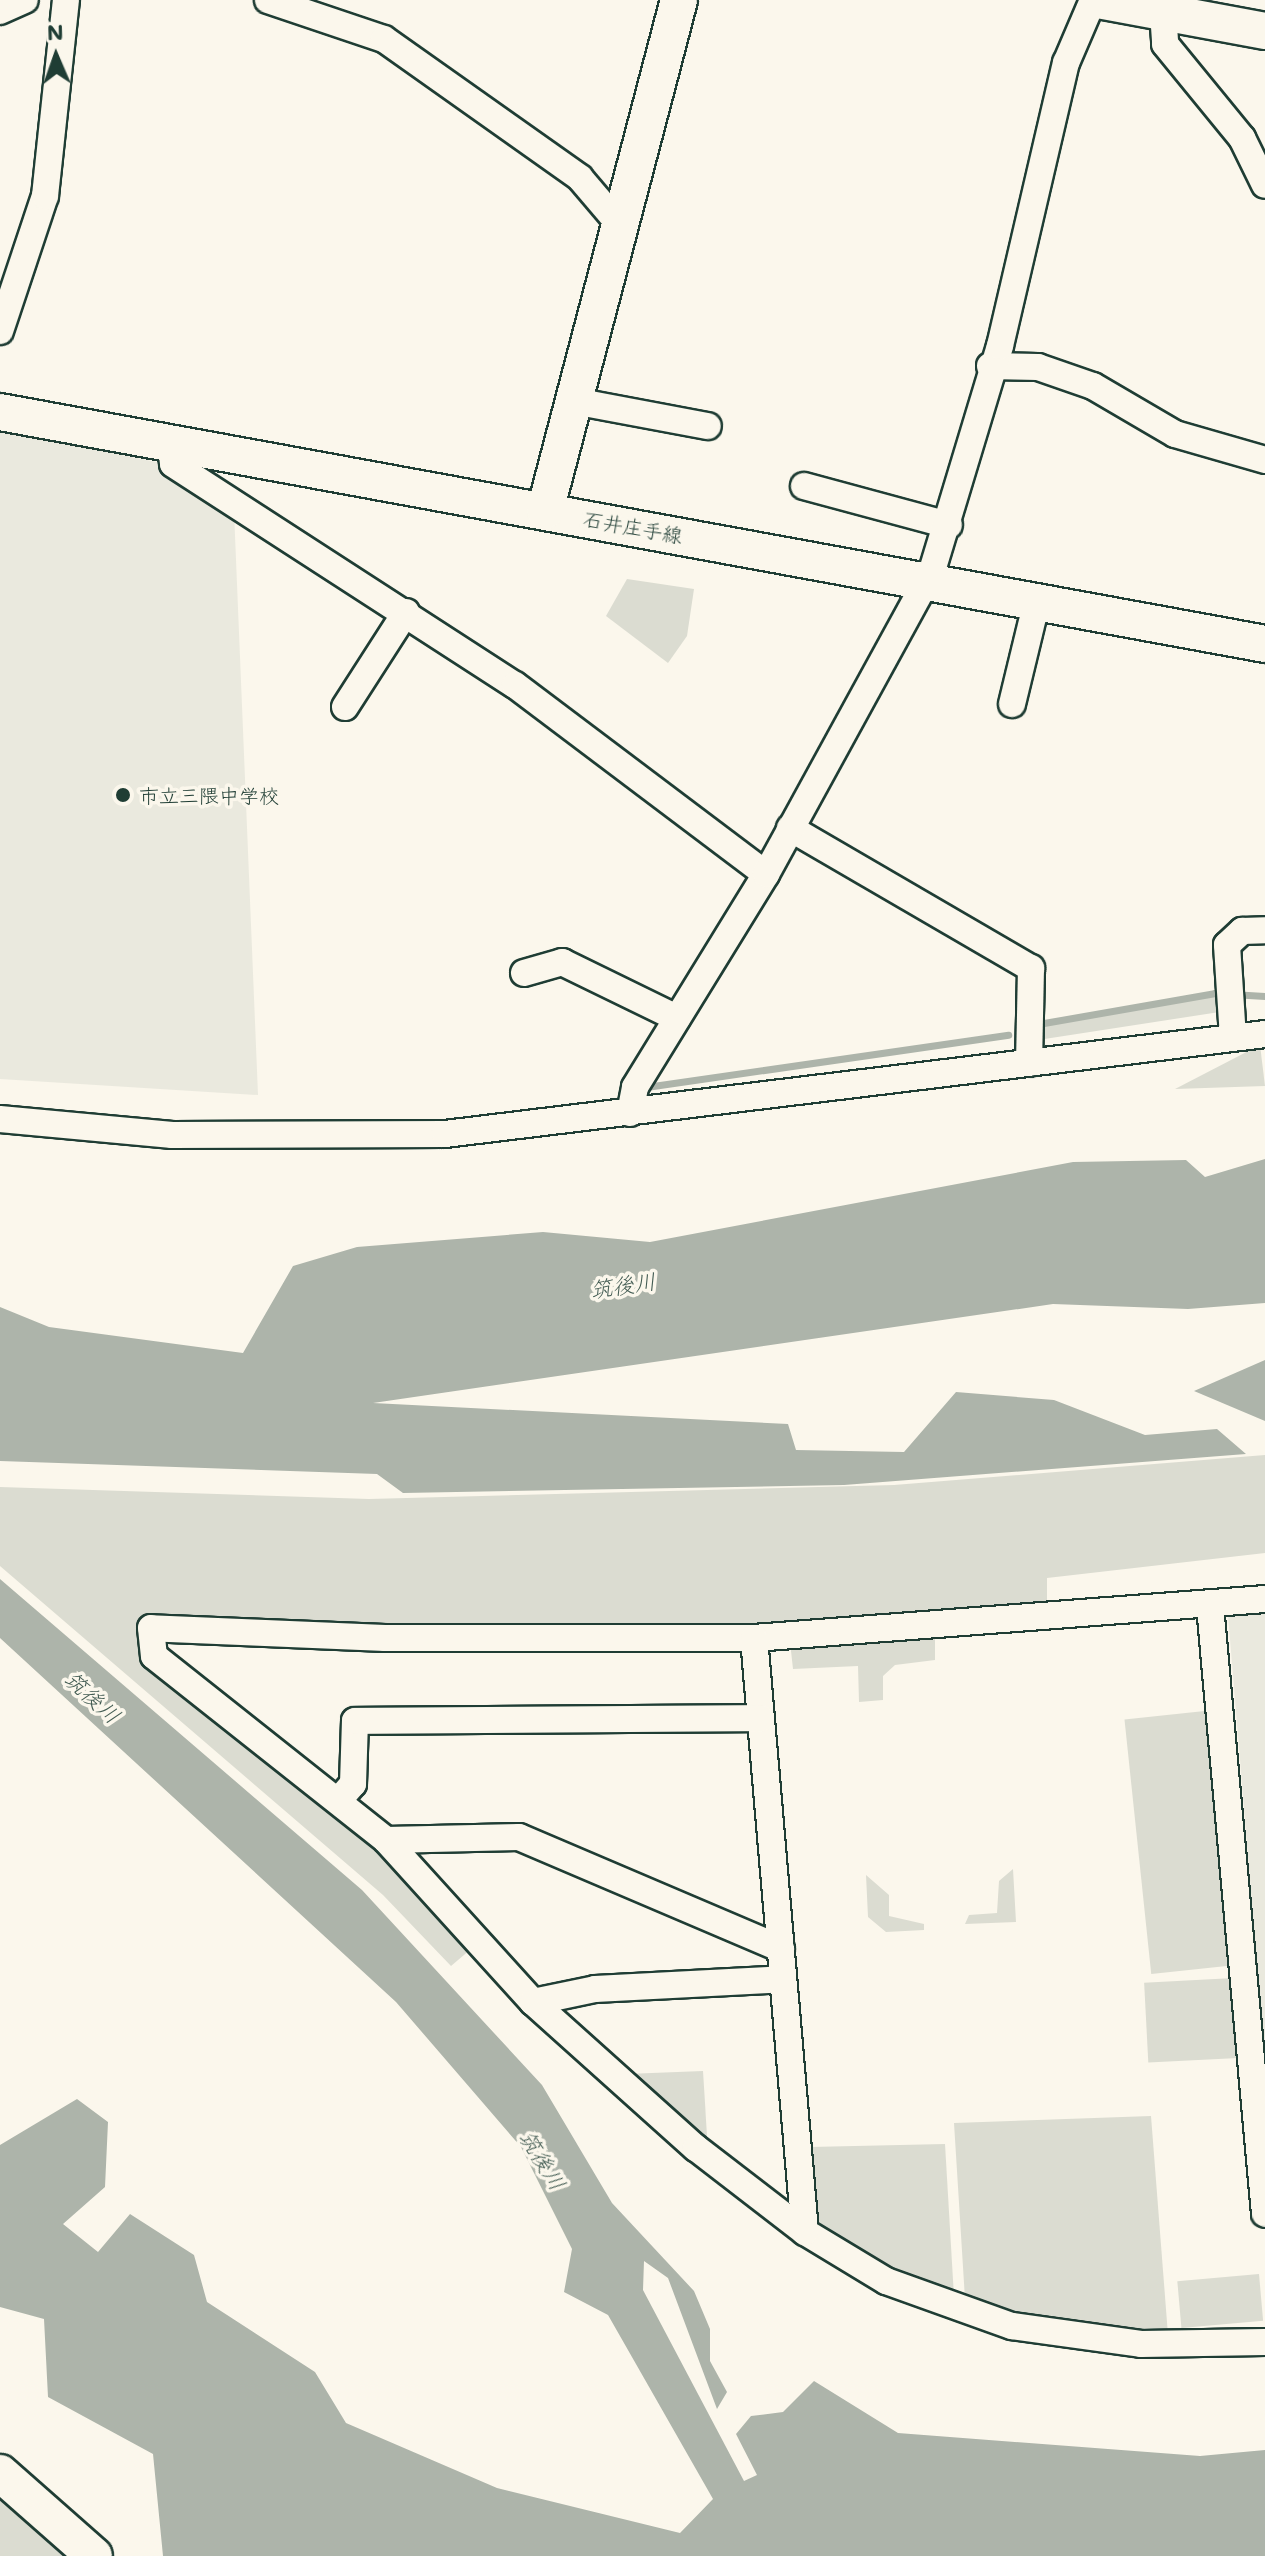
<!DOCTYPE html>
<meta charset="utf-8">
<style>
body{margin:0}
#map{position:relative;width:1265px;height:2556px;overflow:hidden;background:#fbf7ec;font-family:Mali,"Klee One",sans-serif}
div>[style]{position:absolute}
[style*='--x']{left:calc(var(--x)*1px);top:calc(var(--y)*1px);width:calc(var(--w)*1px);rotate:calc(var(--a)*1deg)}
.built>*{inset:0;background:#eae9de}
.green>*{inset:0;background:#dbdcd1;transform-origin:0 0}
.water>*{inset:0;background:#adb4aa}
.stream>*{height:7px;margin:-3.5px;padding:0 3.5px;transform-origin:3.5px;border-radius:3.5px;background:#adb4aa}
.roads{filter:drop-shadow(2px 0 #1f3d34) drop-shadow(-2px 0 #1f3d34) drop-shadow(0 2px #1f3d34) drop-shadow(0 -2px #1f3d34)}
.street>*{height:26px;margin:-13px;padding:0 13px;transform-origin:13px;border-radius:13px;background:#fbf7ec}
.secondary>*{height:36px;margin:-18px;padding:0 18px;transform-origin:18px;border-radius:18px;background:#fbf7ec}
.dots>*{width:22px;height:22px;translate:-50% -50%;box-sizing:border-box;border:4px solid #fbf7ec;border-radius:50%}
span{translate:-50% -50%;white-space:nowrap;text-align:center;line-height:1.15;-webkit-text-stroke:7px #fbf7ec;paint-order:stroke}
.street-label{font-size:20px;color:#1f3d34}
.poi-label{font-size:20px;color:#1f3d34}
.left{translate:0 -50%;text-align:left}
.water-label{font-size:22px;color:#425b52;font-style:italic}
.north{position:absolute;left:16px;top:16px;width:80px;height:80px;-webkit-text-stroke:6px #fbf7ec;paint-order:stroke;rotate:358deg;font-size:22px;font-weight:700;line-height:32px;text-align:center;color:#1f3d34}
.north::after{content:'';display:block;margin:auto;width:28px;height:36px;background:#1f3d34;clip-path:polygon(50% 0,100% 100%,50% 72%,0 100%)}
</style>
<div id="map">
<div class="built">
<div style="clip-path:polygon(0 430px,161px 463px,234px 511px,258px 1095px,0 1079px)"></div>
<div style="clip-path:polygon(1265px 1613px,1265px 2061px,1228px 1615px)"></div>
</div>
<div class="green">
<div style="clip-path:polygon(627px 579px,694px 589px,687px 636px,668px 663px,606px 616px)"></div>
<div style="clip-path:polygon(1215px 995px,1223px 997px,1226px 1011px,1038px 1040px,1037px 1026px)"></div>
<div style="clip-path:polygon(1260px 1045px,1265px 1086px,1175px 1089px)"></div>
<div style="clip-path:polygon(1265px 1455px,1265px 1553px,1047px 1578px,1047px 1608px,769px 1623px,388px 1628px,150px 1614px,143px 1656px,385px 1851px,471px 1949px,451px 1966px,383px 1895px,0 1566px,0 1487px,369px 1499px,894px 1485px)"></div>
<div style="clip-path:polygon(935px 1629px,935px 1660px,895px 1665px,883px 1676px,883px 1700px,859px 1702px,858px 1666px,793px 1669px,790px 1642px)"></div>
<div style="left:1214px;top:1710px;width:256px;height:90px;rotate:84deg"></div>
<div style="clip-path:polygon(1013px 1869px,1016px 1922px,965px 1924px,969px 1915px,997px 1913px,999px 1881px)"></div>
<div style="clip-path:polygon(866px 1875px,889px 1895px,889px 1916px,924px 1924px,924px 1930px,886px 1932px,868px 1917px)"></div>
<div style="left:1234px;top:1978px;width:80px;height:90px;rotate:87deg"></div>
<div style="clip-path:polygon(703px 2071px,708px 2152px,626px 2074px)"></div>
<div style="clip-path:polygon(1151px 2116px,1168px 2335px,1012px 2317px,965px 2299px,954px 2123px)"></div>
<div style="clip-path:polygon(945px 2144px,954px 2297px,815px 2228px,810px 2147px)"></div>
<div style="left:1259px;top:2274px;width:47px;height:82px;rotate:85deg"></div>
<div style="clip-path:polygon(0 2493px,70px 2556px,0 2556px)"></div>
</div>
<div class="water">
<div style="clip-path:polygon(1265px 1159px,1265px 1303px,1188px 1309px,1053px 1304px,373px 1403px,788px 1424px,796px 1450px,904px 1452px,956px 1392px,1054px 1400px,1145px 1435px,1217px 1429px,1246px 1454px,844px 1485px,403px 1493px,377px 1474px,0 1461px,0 1307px,49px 1327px,243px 1353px,293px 1266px,357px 1247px,543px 1232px,650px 1242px,1073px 1162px,1186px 1160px,1205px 1177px)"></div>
<div style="clip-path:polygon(1265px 1360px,1265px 1421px,1194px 1391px)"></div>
<div style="clip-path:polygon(0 1579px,362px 1890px,542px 2085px,612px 2203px,694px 2291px,710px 2329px,710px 2361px,727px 2392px,717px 2409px,668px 2278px,644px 2261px,643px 2290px,744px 2481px,757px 2475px,736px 2434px,751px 2416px,783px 2412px,814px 2381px,898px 2433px,1200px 2456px,1265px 2450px,1265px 2556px,163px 2556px,153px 2454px,48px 2397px,44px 2319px,0 2307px,0 2145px,77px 2099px,108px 2122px,105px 2187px,63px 2224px,98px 2252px,130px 2214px,194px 2255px,207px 2302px,315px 2372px,346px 2423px,497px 2488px,680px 2533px,713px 2499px,608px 2315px,564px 2292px,572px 2249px,521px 2147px,396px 2002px,0 1638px)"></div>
</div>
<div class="stream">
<div style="--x:1038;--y:1024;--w:180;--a:-9.9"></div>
<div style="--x:1215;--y:993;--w:50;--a:3.4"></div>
<div style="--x:646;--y:1087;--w:366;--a:-8.2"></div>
</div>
<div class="roads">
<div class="street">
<div style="--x:268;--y:0;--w:122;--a:18.6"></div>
<div style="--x:384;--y:39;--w:240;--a:35.3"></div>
<div style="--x:580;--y:178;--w:62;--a:49.6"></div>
<div style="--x:0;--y:11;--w:27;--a:-24"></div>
<div style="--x:1163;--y:12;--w:32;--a:86"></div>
<div style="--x:1165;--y:44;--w:122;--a:50.7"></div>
<div style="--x:1242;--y:138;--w:52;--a:63.9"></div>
<div style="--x:0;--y:331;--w:142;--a:-71.6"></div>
<div style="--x:45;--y:196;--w:197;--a:-83.9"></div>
<div style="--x:990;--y:366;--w:48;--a:1.2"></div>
<div style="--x:1038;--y:367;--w:58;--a:19.1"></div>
<div style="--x:1093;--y:386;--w:95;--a:30.3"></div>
<div style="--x:1175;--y:434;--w:94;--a:16.1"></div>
<div style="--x:574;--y:401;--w:136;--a:10.6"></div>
<div style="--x:171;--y:447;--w:17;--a:83"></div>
<div style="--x:173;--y:464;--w:407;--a:32.9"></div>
<div style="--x:515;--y:685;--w:314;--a:37"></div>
<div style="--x:804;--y:486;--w:150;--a:15.1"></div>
<div style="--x:1012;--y:704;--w:106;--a:-76.4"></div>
<div style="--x:345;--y:707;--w:113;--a:-57.3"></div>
<div style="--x:790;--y:828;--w:279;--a:30.2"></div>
<div style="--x:1031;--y:968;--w:95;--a:91.2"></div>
<div style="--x:524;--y:973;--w:40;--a:-16"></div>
<div style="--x:562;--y:962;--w:128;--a:26"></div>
<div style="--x:1233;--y:1038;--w:93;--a:-93.7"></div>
<div style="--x:1227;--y:945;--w:21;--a:-43"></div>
<div style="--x:1242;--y:931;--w:23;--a:-2"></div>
<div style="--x:630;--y:1113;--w:26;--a:-79"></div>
<div style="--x:635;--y:1087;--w:250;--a:-58.4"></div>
<div style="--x:766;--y:874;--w:345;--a:-61.3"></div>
<div style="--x:932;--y:571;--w:235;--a:-73.2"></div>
<div style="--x:1000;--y:346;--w:291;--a:-76.9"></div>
<div style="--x:1066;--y:63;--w:69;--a:-66.8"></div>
<div style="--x:0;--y:1119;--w:173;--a:5.3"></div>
<div style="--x:172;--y:1135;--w:273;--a:-0.2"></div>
<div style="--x:445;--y:1134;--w:826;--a:-6.95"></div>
<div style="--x:1265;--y:1599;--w:512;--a:175.64"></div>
<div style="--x:754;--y:1638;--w:369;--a:180"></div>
<div style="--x:385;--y:1638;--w:234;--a:-177.6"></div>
<div style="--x:151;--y:1628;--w:28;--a:84"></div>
<div style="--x:154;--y:1656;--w:296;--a:38.4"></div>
<div style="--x:386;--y:1840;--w:219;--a:47.8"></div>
<div style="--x:533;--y:2002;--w:219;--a:41.9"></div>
<div style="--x:696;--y:2148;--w:138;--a:37.6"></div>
<div style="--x:805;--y:2232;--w:95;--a:31.2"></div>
<div style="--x:886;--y:2281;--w:134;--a:19.7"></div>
<div style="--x:1012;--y:2326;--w:130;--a:7.9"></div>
<div style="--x:1141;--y:2344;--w:124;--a:-0.9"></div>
<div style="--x:1210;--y:1606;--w:610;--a:84.83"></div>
<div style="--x:754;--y:1638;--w:596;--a:85.09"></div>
<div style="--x:338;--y:1801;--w:23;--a:-49"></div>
<div style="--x:353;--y:1784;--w:63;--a:-88.2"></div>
<div style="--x:355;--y:1721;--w:406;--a:-0.4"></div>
<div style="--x:386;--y:1840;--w:133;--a:-1.3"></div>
<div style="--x:519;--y:1837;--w:285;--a:23.1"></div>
<div style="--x:533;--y:2002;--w:63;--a:-11.8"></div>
<div style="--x:595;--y:1989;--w:188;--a:-3"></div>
</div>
<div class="secondary">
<div style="--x:1098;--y:0;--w:170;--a:10.5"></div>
<div style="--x:0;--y:412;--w:1286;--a:10.39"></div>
<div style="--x:545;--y:511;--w:528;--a:-75.31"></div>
<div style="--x:0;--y:2473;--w:125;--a:41.4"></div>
</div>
</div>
<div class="dots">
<div style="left:123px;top:795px;background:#1f3d34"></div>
</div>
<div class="street-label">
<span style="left:633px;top:527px;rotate:10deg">石井庄手線</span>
</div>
<div class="poi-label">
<span class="left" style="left:139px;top:795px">市立三隈中学校</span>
</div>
<div class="water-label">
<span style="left:623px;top:1285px;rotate:-8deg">筑後川</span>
<span style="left:93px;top:1697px;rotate:42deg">筑後川</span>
<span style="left:543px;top:2160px;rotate:58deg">筑後川</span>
</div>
<div class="north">N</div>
</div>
